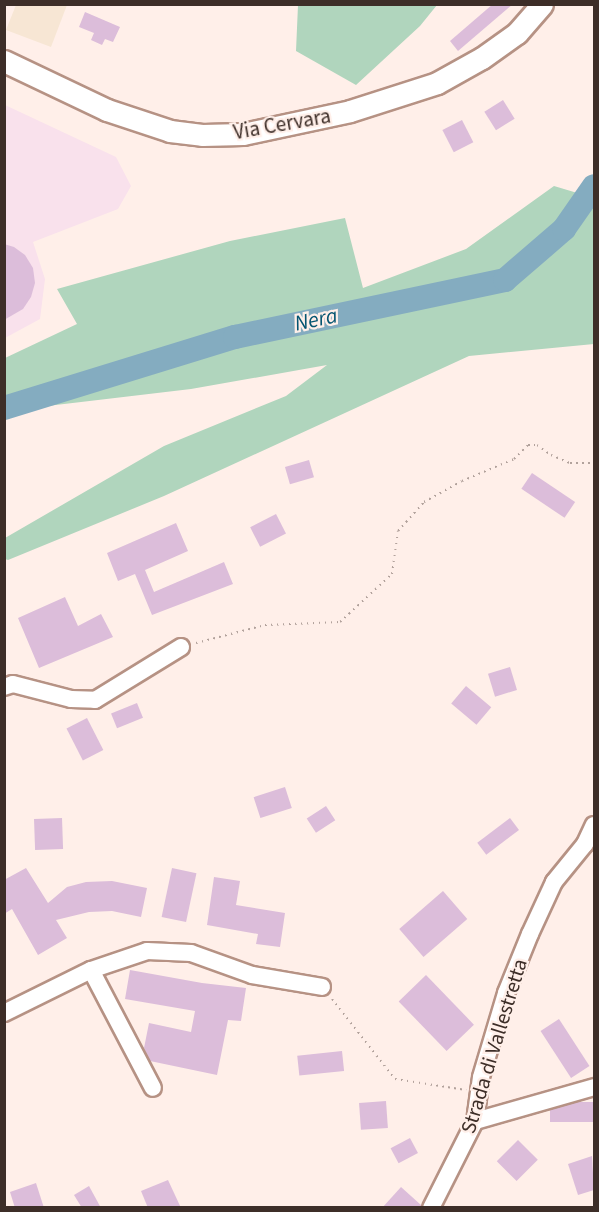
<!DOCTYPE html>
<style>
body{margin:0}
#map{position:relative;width:599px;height:1212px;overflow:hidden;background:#ffefe9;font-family:"Source Sans 3",sans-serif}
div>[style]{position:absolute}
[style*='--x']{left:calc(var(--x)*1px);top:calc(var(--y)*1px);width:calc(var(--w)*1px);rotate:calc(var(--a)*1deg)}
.industrial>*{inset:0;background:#f9e1ec}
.education>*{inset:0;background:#f7e6d4}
.green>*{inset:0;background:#b0d5bd}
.river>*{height:24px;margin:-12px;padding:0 12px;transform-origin:12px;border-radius:12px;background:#84acc0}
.building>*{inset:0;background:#dcbdda;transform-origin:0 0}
.path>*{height:2px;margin-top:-1px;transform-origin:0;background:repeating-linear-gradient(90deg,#b2a29c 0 1.5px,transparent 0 6px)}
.roads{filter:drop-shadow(2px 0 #b69284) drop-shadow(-2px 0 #b69284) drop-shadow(0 2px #b69284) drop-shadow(0 -2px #b69284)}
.minor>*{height:16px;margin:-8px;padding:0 8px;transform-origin:8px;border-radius:8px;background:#fff}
.major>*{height:21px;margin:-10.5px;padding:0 10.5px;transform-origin:10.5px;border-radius:10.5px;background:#fff}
span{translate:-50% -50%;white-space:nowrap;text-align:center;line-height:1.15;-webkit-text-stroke:4.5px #ffefe9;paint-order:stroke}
.street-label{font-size:21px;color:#3d2e28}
.water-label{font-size:22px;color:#045471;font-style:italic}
.frame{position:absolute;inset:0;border:6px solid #3d2e28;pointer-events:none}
</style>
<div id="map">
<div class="industrial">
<div style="clip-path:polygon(5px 105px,116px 157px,131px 186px,118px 209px,33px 242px,45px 279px,40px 319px,5px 338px)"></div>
</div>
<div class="education">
<div style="clip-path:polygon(16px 5px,67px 5px,51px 47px,6px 30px)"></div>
</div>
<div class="green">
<div style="clip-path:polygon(298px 5px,298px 4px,437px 5px,420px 26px,356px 85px,296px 51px)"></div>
<div style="clip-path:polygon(554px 186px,594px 198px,594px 344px,469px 356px,164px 496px,8px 560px,5px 559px,5px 538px,164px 446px,286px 396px,327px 365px,191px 389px,5px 411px,5px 358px,77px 324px,57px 289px,230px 241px,345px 218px,363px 288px,466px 249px)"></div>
</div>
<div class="river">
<div style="--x:4;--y:408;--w:242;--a:-17.1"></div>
<div style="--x:235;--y:337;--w:276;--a:-11.9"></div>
<div style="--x:505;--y:280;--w:78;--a:-40.8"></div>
<div style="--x:564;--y:229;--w:52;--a:-55.1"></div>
</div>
<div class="building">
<div style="clip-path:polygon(493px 4px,513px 4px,458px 51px,450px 41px)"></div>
<div style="clip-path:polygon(85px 12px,120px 27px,113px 42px,105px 39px,102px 45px,91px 40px,94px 33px,79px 27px)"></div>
<div style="left:503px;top:100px;width:22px;height:22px;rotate:58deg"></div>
<div style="left:462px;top:120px;width:25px;height:22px;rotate:63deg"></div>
<div style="clip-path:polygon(4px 244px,14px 247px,25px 255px,33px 268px,35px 283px,31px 297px,23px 309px,4px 320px)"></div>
<div style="left:309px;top:460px;width:18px;height:25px;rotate:74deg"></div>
<div style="left:532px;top:473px;width:52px;height:19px;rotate:34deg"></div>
<div style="left:276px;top:514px;width:22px;height:29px;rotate:63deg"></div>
<div style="clip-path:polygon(176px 523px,188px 551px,145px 570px,154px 592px,224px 562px,233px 584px,152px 615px,135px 574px,118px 581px,107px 553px)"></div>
<div style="clip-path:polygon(65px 597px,78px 626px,101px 614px,113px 637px,39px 668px,18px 618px)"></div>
<div style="left:510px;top:667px;width:24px;height:23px;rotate:73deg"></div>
<div style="left:466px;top:686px;width:33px;height:23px;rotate:40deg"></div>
<div style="left:137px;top:703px;width:16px;height:28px;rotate:68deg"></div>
<div style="left:87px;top:718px;width:36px;height:23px;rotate:63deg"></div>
<div style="left:285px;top:787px;width:22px;height:33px;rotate:72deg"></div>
<div style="left:326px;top:806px;width:17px;height:23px;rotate:57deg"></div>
<div style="left:62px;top:818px;width:31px;height:28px;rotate:88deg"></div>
<div style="left:510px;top:818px;width:15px;height:41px;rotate:53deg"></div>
<div style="clip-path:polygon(26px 868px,48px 903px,67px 887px,86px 882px,112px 881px,147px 888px,141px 917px,112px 911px,89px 912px,56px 920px,67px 938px,38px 955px,12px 909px,4px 914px,4px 880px)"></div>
<div style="left:172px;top:868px;width:25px;height:50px;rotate:12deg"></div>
<div style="clip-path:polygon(214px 877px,240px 881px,236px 905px,285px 913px,280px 947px,256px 944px,258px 934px,207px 925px)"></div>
<div style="left:443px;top:891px;width:37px;height:58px;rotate:49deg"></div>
<div style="clip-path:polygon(130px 970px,202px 983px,246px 988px,241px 1021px,228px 1020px,217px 1075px,150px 1061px,144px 1048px,149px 1023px,191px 1032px,195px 1011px,125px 999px)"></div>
<div style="left:426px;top:975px;width:69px;height:38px;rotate:46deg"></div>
<div style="left:559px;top:1019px;width:56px;height:22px;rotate:57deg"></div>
<div style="left:342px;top:1051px;width:20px;height:45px;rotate:84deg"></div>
<div style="left:386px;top:1101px;width:27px;height:27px;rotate:86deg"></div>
<div style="left:594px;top:1102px;width:20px;height:44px;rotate:90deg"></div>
<div style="left:410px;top:1138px;width:17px;height:22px;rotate:62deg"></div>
<div style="left:518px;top:1140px;width:28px;height:30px;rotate:45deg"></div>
<div style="clip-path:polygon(592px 1156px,594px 1190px,578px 1195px,568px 1164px)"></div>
<div style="clip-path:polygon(168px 1180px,181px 1208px,148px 1208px,141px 1191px)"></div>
<div style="clip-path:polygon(36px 1183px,44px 1208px,15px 1208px,10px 1192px)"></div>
<div style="clip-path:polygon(89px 1186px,101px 1208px,82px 1208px,74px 1195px)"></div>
<div style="clip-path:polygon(401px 1187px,421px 1205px,421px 1208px,382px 1208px)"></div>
</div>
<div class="path">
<div style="--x:196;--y:643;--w:71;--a:-14.6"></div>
<div style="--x:265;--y:625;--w:75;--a:-2.3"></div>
<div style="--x:340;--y:622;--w:71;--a:-42.7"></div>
<div style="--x:392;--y:574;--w:43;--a:-82.1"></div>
<div style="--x:398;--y:531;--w:39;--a:-48"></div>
<div style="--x:424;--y:502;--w:43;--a:-28.9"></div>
<div style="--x:462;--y:481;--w:56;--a:-22.9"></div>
<div style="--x:514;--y:459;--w:20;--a:-45"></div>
<div style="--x:528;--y:445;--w:9;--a:0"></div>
<div style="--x:537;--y:445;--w:17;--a:36"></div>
<div style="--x:551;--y:455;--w:21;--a:23"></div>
<div style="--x:570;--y:463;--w:24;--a:0"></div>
<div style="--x:332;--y:999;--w:102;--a:51.8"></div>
<div style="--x:395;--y:1079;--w:72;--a:8.8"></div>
</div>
<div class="roads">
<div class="minor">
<div style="--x:4;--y:687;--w:9;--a:-18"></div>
<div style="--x:13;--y:684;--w:60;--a:14.5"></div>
<div style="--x:71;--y:699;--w:24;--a:2"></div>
<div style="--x:95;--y:700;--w:101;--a:-31.6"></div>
<div style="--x:91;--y:970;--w:133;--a:62.3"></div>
<div style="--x:4;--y:1013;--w:97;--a:-26.3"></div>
<div style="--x:91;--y:970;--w:59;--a:-18.7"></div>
<div style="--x:147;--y:951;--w:44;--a:2.6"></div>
<div style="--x:191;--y:953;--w:65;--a:19.8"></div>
<div style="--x:252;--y:975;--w:71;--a:9.7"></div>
<div style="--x:475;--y:1121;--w:124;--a:-15.9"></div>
<div style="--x:431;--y:1208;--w:97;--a:-63.2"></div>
<div style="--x:475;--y:1121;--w:44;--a:-82.2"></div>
<div style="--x:481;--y:1077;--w:88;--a:-73.4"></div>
<div style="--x:506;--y:993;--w:64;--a:-67.9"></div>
<div style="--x:530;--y:934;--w:57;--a:-65.2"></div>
<div style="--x:554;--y:882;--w:49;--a:-50.8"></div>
<div style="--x:585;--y:844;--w:21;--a:-65"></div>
</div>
<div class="major">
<div style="--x:4;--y:61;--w:114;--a:25.4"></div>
<div style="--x:107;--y:110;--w:66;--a:18.4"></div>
<div style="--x:170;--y:131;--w:32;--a:7"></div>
<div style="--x:202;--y:135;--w:41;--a:-1.4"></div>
<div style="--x:243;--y:134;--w:109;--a:-12.1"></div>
<div style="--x:350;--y:111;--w:91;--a:-17.8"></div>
<div style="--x:437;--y:83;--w:51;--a:-29.1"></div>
<div style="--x:482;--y:58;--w:43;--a:-35.5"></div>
<div style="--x:517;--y:33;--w:38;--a:-49"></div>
</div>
</div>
<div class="street-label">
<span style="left:282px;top:124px;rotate:-10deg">Via Cervara</span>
<span style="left:494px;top:1046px;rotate:-73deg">Strada di Vallestretta</span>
</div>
<div class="water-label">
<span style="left:316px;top:320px;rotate:-12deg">Nera</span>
</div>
<div class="frame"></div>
</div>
